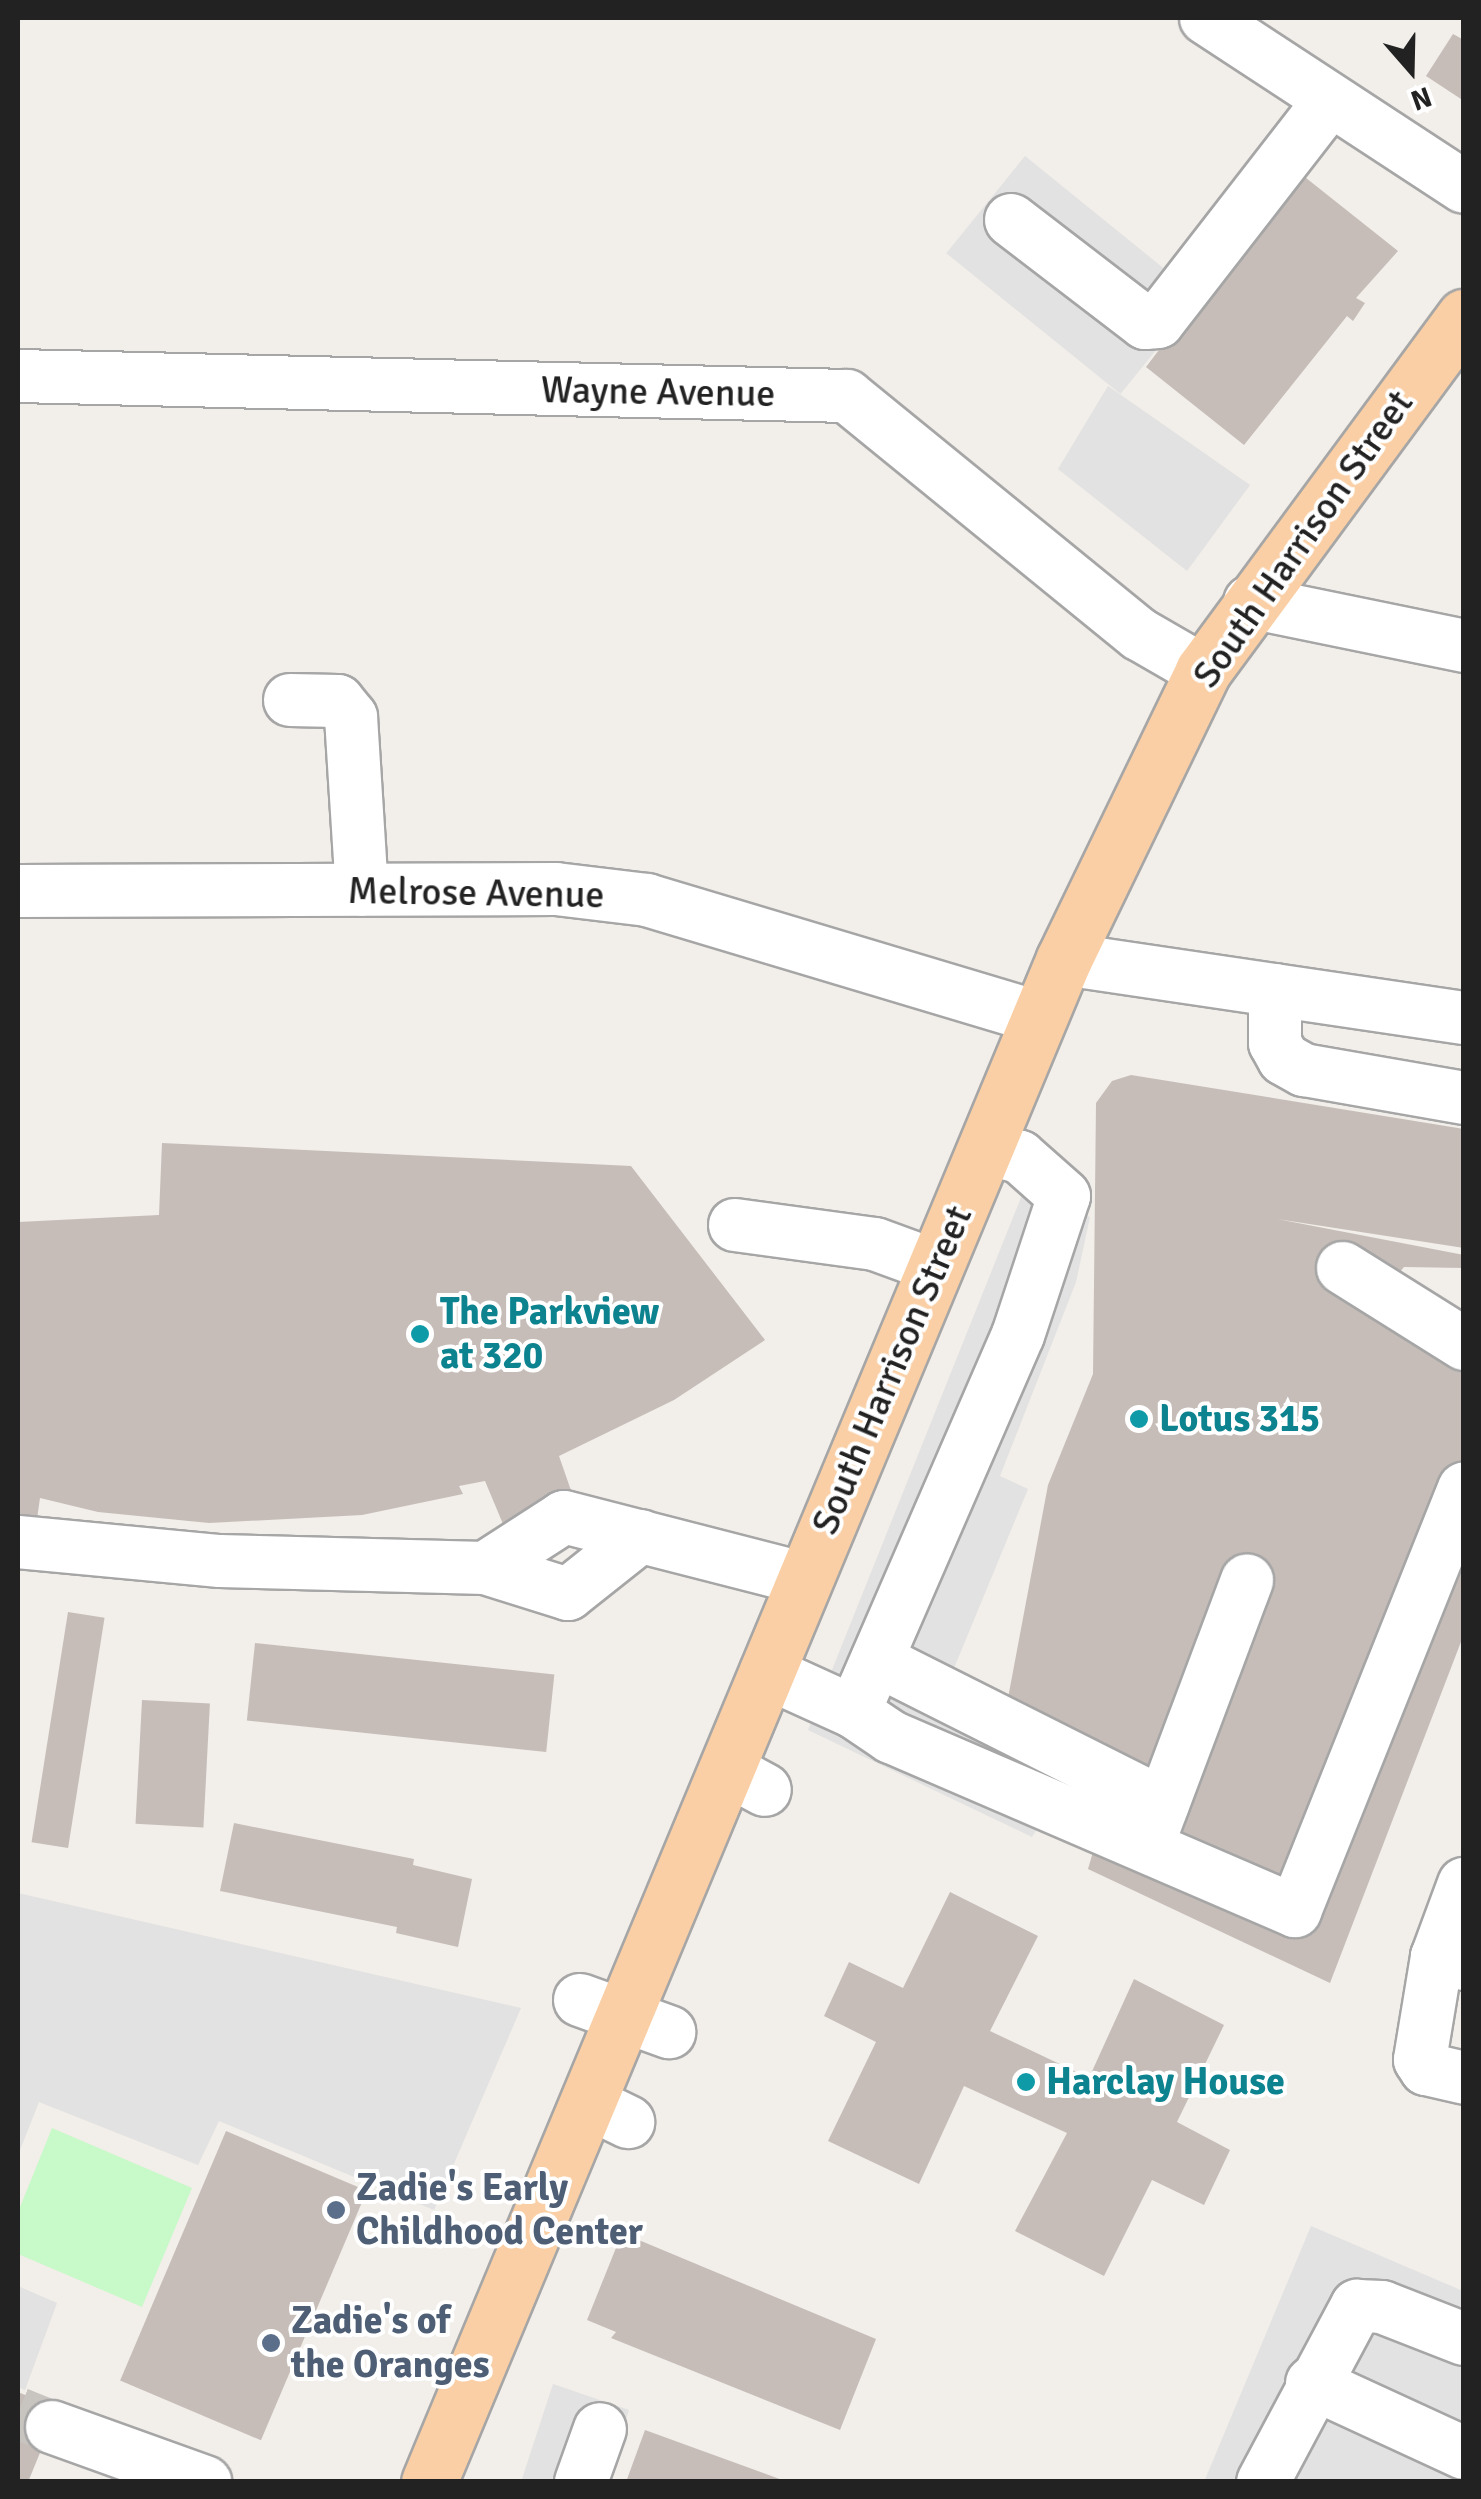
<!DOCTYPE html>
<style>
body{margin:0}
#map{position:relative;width:1481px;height:2499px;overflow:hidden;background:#f2eee9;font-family:Signika,sans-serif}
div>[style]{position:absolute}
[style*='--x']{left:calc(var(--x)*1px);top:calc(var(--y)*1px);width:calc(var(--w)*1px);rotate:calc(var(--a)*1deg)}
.park>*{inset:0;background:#c8f9c8}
.parking>*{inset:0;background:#e2e2e2;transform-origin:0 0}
.building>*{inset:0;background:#c6bdb8;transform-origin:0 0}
.minor-tunnel>*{height:52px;margin-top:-26px;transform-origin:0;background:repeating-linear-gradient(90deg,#c8c5c1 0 52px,transparent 0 78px)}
.roads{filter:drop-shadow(2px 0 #a6a6a6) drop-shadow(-2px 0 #a6a6a6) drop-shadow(0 2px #a6a6a6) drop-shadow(0 -2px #a6a6a6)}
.minor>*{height:52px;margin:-26px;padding:0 26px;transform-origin:26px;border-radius:26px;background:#fff}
.major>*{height:55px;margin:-27.5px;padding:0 27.5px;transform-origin:27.5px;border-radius:27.5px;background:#facfa5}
.dots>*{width:28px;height:28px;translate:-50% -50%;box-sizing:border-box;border:5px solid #fff;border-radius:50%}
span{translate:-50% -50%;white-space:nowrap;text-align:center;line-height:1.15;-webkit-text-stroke:8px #fff;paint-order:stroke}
.street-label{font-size:38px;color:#222}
.culture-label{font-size:38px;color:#0d838f;font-weight:700}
.left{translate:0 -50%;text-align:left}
.service-label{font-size:38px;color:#4e5e75;font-weight:700}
.frame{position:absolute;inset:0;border:20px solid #222;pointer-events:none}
.north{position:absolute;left:1361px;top:20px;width:100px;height:100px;-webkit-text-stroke:8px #fff;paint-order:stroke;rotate:160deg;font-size:28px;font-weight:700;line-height:40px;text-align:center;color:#222}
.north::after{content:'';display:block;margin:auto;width:35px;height:45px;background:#222;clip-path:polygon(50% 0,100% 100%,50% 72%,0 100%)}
</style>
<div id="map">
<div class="park">
<div style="clip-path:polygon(52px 2128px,192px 2188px,142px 2307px,18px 2254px,18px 2212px)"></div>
</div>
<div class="parking">
<div style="left:1025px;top:156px;width:224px;height:125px;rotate:39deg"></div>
<div style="clip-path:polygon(1108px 386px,1250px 485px,1187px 571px,1058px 469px)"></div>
<div style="clip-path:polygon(1024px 1190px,1090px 1217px,1076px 1282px,1000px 1476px,1028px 1489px,940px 1702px,1071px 1771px,1032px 1837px,808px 1730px)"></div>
<div style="clip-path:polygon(18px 1893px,521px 2008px,434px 2210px,219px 2121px,198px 2165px,39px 2102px,18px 2155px)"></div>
<div style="clip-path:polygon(1311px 2226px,1463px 2291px,1463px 2481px,1204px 2482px)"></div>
<div style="clip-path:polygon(18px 2286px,57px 2303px,25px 2390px,18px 2387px)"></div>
<div style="clip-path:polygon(553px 2384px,629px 2410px,605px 2481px,521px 2482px)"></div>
</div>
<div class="building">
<div style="clip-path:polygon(1453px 34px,1464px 40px,1464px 101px,1426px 76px)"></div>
<div style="clip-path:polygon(1296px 170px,1398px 251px,1356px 298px,1365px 303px,1353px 321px,1347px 316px,1244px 445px,1146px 367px)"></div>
<div style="clip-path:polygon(1131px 1075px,1464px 1129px,1464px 1248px,1277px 1219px,1464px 1255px,1464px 1268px,1404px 1267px,1387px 1288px,1464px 1319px,1464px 1634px,1330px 1983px,1088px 1869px,1116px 1774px,1005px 1714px,1048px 1485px,1093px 1374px,1096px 1103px,1112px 1081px)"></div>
<div style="clip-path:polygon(162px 1143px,631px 1166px,765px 1340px,674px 1400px,559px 1456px,575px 1502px,503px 1524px,485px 1481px,459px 1486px,463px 1494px,362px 1515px,209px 1523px,98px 1512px,40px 1498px,37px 1519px,18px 1516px,18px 1222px,159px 1215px)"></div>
<div style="left:68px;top:1612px;width:37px;height:233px;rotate:9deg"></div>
<div style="left:255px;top:1643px;width:301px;height:78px;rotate:6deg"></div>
<div style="left:142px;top:1700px;width:68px;height:124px;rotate:3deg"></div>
<div style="clip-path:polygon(234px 1823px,414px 1859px,413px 1865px,472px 1879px,458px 1947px,396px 1933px,397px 1927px,220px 1891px)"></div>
<div style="clip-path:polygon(950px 1892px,1038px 1936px,990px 2031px,1089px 2078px,1134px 1979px,1224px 2025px,1177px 2122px,1230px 2150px,1204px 2205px,1152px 2180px,1104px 2276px,1015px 2231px,1067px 2133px,964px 2086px,919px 2184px,828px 2141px,876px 2042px,824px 2016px,849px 1962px,903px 1988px)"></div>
<div style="left:226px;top:2131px;width:153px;height:271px;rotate:23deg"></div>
<div style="clip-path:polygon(622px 2233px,876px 2339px,840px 2430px,611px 2338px,616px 2332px,587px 2320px)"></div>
<div style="clip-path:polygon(18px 2392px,58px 2409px,28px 2482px,18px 2482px)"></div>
<div style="clip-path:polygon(645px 2430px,785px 2481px,784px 2482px,626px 2482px)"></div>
</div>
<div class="minor-tunnel">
<div style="--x:18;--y:2413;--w:37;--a:22"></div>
</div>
<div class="roads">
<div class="minor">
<div style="--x:1206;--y:18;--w:308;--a:33.2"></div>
<div style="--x:1011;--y:220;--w:169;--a:37.5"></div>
<div style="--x:1145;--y:323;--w:13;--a:-4"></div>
<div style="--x:1158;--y:322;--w:281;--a:-52.2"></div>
<div style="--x:18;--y:376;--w:829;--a:1.38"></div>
<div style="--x:847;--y:396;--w:377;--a:39.2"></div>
<div style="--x:1139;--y:634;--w:74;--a:30"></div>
<div style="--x:1250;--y:602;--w:218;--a:11.6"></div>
<div style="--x:290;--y:700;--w:48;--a:1.2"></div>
<div style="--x:338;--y:701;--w:21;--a:51"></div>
<div style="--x:351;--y:717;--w:173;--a:86.4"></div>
<div style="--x:18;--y:891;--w:538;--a:-0.21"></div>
<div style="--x:556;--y:889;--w:92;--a:6.9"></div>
<div style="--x:647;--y:900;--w:407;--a:16.7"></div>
<div style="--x:1064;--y:959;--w:404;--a:8.4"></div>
<div style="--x:1275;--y:990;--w:53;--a:90"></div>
<div style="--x:1275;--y:1043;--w:18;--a:61"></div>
<div style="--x:1284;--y:1059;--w:23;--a:29"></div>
<div style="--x:1304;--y:1070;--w:162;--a:9.9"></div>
<div style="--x:735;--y:1225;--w:141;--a:7.7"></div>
<div style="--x:875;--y:1244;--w:64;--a:20.1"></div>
<div style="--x:1343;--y:1268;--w:143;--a:32.1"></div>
<div style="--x:18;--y:1542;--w:203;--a:5.4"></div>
<div style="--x:220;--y:1561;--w:265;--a:1.5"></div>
<div style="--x:485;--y:1568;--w:87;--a:17.4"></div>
<div style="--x:568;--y:1594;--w:93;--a:-38.5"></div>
<div style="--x:485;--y:1568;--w:94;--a:-32.8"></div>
<div style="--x:564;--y:1517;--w:249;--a:14.4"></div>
<div style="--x:877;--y:1660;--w:320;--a:26.7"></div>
<div style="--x:766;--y:1672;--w:97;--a:24.4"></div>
<div style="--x:854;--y:1712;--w:411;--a:-66.5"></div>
<div style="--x:1018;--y:1335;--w:146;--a:-71.7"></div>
<div style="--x:1064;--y:1196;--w:59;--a:-138.4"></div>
<div style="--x:1020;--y:1157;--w:36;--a:-166"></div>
<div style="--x:854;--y:1712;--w:45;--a:34"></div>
<div style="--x:891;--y:1737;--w:440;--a:23.3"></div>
<div style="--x:1295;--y:1911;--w:455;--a:-68.2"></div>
<div style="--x:726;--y:1769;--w:44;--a:28.3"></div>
<div style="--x:1151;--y:1836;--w:273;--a:-69.4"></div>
<div style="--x:1437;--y:1957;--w:78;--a:-69.7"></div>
<div style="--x:1464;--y:1964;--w:28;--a:-165"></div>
<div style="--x:1437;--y:1957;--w:104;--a:99.4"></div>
<div style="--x:1420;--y:2060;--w:11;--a:56"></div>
<div style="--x:1426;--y:2069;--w:39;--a:13"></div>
<div style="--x:580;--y:2000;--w:95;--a:19.8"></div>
<div style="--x:587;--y:2102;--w:46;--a:26"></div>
<div style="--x:1312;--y:2383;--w:167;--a:24.7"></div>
<div style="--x:52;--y:2427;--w:163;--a:19.8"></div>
<div style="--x:581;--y:2482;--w:56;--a:-70.3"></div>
<div style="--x:1263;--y:2482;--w:200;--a:-61.9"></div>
<div style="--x:1357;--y:2306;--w:25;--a:2"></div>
<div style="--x:1382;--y:2307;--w:88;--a:21.3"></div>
</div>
<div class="major">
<div style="--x:429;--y:2482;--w:1650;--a:-67.37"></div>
<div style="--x:1064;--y:959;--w:320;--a:-64.2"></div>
<div style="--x:1203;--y:671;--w:440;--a:-53.6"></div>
</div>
</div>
<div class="dots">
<div style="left:420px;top:1334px;background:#0f9aa8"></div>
<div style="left:1139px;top:1419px;background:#0f9aa8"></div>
<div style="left:1026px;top:2082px;background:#0f9aa8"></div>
<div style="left:336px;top:2210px;background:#5c6f8a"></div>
<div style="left:271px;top:2343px;background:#5c6f8a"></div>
</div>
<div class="street-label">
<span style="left:658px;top:392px;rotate:1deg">Wayne Avenue</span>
<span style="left:1303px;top:539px;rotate:-55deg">South Harrison Street</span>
<span style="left:476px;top:893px;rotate:1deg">Melrose Avenue</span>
<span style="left:892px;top:1370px;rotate:-67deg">South Harrison Street</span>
</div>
<div class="culture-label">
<span class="left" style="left:440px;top:1334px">The Parkview<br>at 320</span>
<span class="left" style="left:1159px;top:1419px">Lotus 315</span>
<span class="left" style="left:1046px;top:2082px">Harclay House</span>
</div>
<div class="service-label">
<span class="left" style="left:356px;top:2210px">Zadie's Early<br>Childhood Center</span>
<span class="left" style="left:291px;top:2343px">Zadie's of<br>the Oranges</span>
</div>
<div class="frame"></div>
<div class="north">N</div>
</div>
